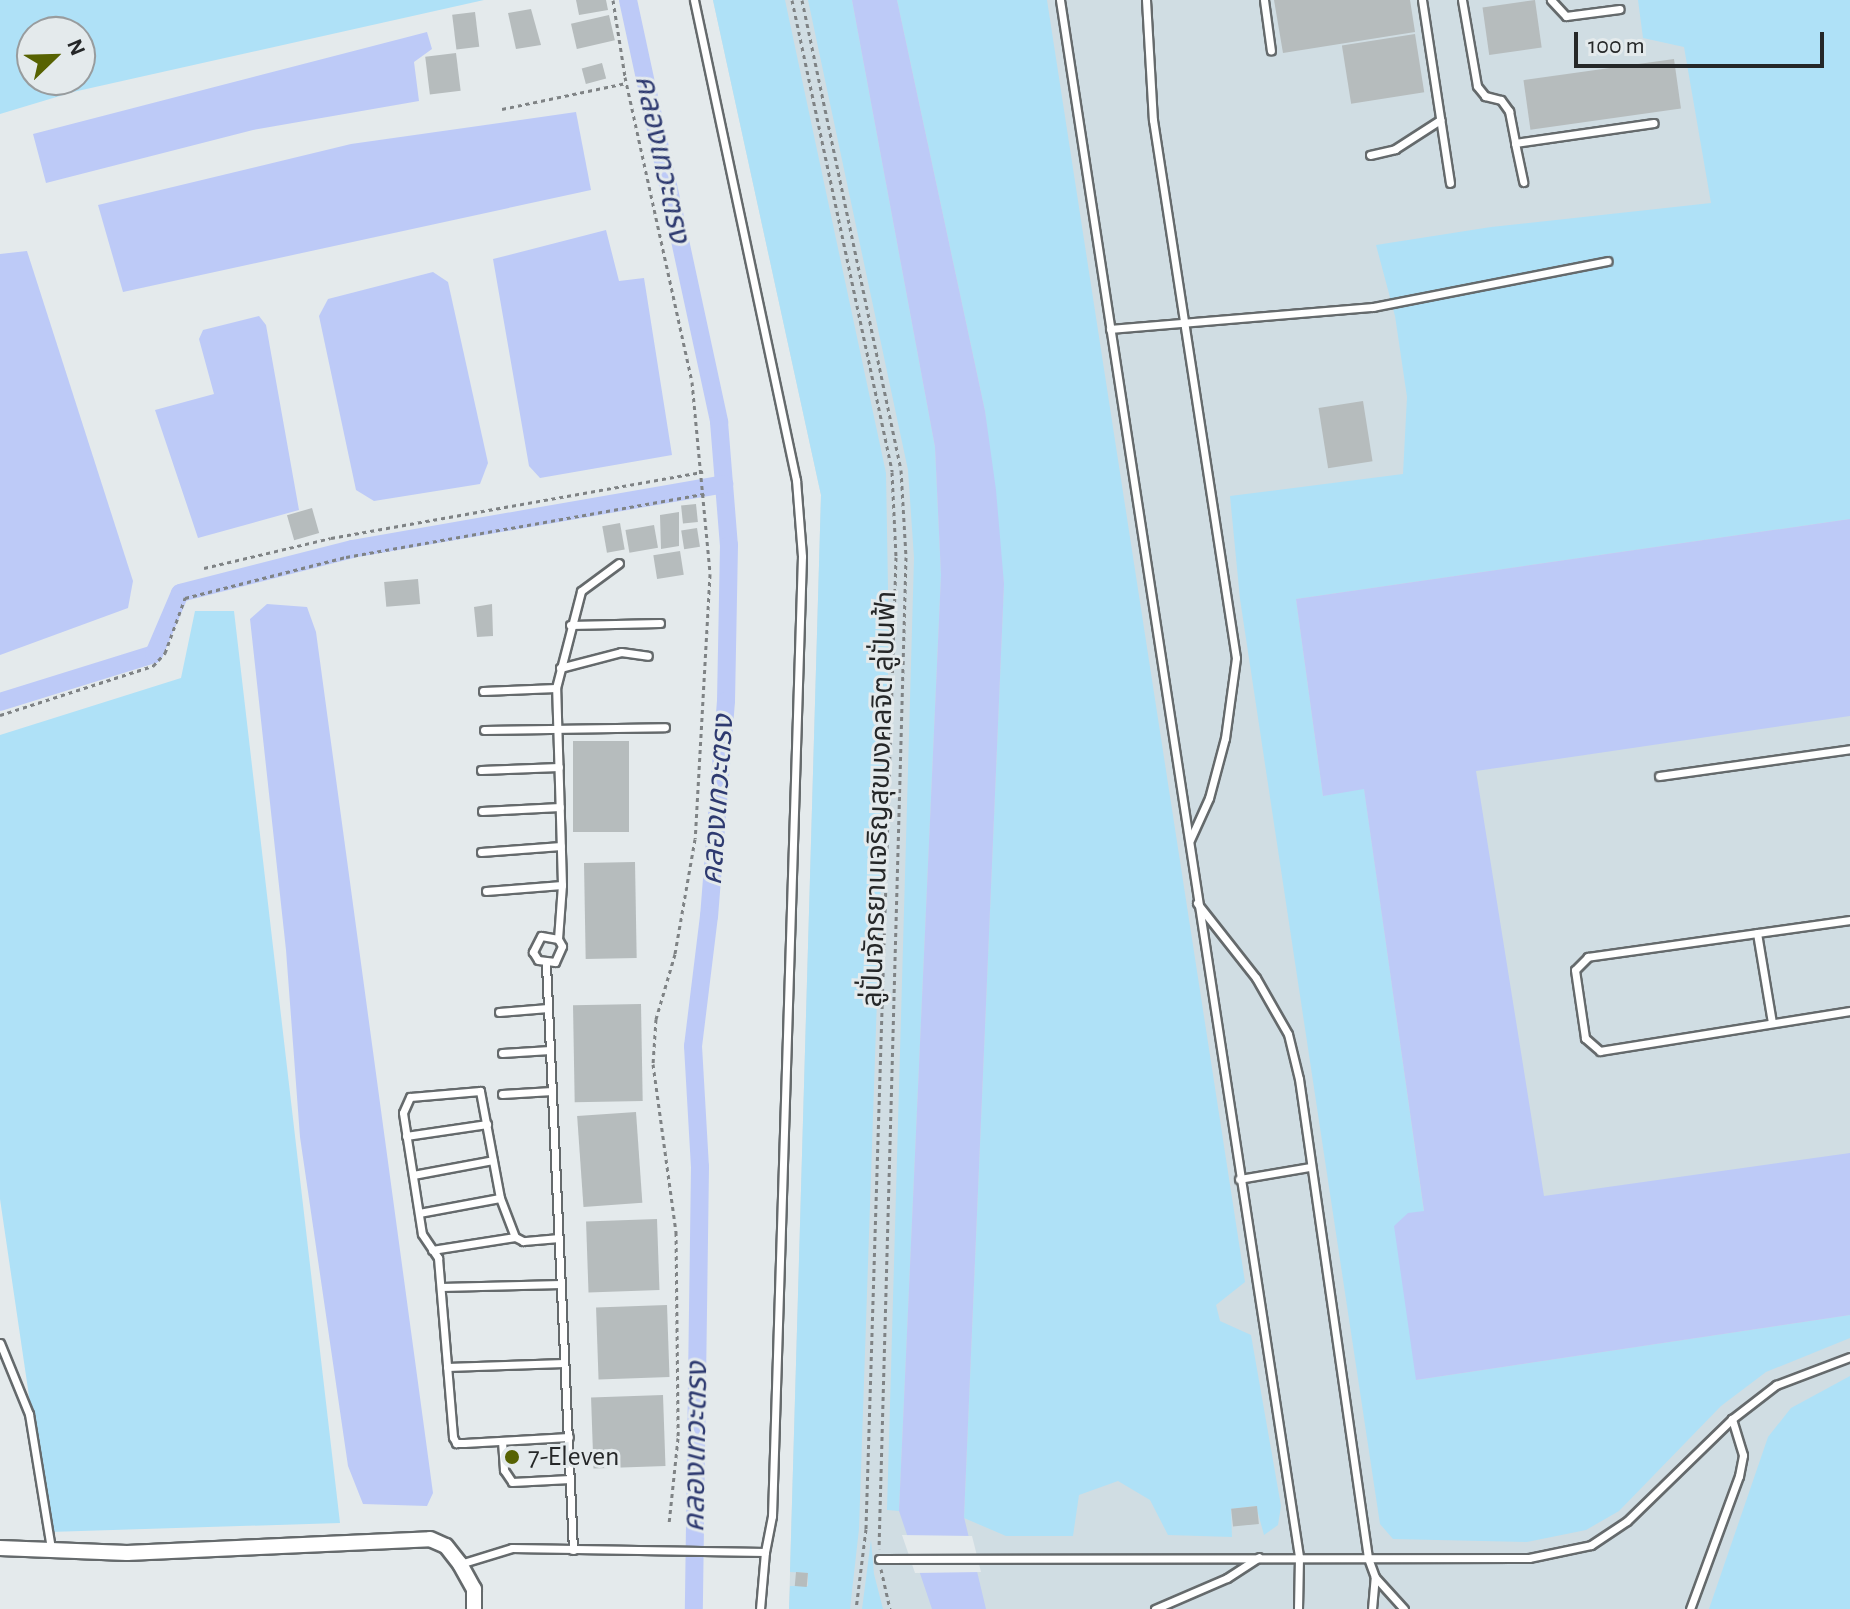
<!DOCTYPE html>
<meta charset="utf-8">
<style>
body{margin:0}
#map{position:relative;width:1850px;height:1609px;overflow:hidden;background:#e4eaec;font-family:"Alegreya Sans","Noto Sans Thai",sans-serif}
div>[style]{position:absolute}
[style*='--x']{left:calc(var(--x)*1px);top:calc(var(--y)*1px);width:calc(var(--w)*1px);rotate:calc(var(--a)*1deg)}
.built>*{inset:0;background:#d0dde3}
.green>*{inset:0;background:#afe1f7}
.water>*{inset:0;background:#bdcaf7}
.pier>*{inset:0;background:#e4eaec}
.canal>*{height:18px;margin:-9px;padding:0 9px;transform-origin:9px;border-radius:9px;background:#bdcaf7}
.building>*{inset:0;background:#b6bcbd;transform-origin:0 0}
.path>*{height:3px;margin-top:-1.5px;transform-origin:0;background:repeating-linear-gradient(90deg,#7f8385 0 4px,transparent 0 8px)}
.roads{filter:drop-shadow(2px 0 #656a6c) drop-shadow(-2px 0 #656a6c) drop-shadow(0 2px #656a6c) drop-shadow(0 -2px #656a6c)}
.service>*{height:7px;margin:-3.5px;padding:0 3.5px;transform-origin:3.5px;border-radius:3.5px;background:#fff}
.minor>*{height:14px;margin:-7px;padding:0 7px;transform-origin:7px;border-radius:7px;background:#fff}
.dots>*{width:22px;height:22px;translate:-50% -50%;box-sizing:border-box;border:4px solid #e4eaec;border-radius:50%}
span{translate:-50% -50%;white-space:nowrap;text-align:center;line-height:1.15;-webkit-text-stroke:6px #e4eaec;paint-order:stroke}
.street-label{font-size:28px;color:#252728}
.poi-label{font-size:28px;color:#252728}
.left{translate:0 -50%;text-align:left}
.water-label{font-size:30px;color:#2e3a70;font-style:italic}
.north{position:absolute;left:16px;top:16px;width:80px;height:80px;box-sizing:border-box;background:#e4eaec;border:2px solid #989c9e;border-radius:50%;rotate:67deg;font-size:22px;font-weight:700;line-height:32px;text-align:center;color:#252728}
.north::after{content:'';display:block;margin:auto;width:28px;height:36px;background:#576202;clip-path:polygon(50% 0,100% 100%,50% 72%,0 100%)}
.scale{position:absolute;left:1574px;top:32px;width:250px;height:36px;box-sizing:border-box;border:4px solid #252728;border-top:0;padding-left:10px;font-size:24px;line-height:28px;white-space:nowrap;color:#252728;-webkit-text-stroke:6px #e4eaec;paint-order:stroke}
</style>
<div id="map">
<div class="built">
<div style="clip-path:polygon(713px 0,1850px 0,1850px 1609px,789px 1609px,821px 495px)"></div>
</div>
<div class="green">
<div style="clip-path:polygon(evenodd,0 0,484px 0,73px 92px,0 114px,0 0,32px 32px,80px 32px,80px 80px,32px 80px,32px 32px)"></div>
<div style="clip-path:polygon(713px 0,785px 0,886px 473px,889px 645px,859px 1529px,850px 1609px,789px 1609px,790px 1586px,808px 1586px,808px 1573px,790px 1572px,821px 495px)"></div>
<div style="clip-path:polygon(808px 0,852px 0,935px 447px,941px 575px,899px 1511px,887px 1510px,914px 558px,908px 470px)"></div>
<div style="clip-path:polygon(897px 0,1047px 0,1245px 1282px,1216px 1305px,1220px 1321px,1251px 1335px,1281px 1506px,1278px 1525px,1264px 1535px,1256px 1506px,1231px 1509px,1232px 1537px,1168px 1535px,1150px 1500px,1118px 1481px,1079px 1495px,1073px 1536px,1006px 1536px,964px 1518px,1004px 584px,985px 411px)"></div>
<div style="clip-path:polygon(1638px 0,1850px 0,1850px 519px,1296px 599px,1323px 796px,1364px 788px,1424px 1212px,1416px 1380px,1850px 1315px,1850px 1338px,1766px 1372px,1721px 1406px,1619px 1511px,1586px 1530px,1527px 1542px,1393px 1539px,1380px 1524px,1240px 599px,1230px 496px,1403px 474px,1407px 397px,1395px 316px,1376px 245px,1491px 227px,1711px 203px,1684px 47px,1643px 38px)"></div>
<div style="clip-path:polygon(195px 611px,234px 611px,340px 1523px,49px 1532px,0 1199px,0 735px,181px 678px)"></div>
<div style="clip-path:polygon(1850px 1376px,1850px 1609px,1709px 1609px,1768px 1437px,1791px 1408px)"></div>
<div style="clip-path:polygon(871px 1540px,874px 1574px,883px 1609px,862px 1609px)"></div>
</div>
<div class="water">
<div style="clip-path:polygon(852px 0,897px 0,985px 411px,996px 490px,1004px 584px,964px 1517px,986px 1609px,932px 1609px,899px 1511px,941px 575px,935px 447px)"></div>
<div style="clip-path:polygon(427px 32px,432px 49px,414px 62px,419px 101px,253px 130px,46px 183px,33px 134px)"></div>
<div style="clip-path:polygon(576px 112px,591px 190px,123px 292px,98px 205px,351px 144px)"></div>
<div style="clip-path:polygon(606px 230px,619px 281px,644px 278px,672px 455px,540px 478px,529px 466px,493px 259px)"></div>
<div style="clip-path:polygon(27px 251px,133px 581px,128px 608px,0 655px,0 254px)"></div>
<div style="clip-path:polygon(433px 272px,448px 282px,488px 463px,480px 484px,374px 501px,356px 490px,319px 316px,328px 299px)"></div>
<div style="clip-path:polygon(259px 316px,266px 325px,299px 510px,198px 538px,155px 410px,214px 394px,199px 339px,203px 330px)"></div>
<div style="clip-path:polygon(1850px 519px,1850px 716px,1476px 771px,1544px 1196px,1850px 1153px,1850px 1315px,1416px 1380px,1394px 1226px,1408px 1213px,1424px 1211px,1364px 789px,1323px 796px,1296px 599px)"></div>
<div style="clip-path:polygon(267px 604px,307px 607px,316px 632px,433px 1493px,427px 1506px,363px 1504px,348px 1466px,300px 1137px,286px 950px,250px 619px)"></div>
</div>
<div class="pier">
<div style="clip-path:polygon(902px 1535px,972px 1536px,981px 1572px,915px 1573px)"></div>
</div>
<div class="canal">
<div style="--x:628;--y:0;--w:432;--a:77.8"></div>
<div style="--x:719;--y:422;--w:123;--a:85.4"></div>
<div style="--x:729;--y:545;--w:156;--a:91.1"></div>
<div style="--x:726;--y:701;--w:216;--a:94.5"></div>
<div style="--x:709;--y:916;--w:131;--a:97"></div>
<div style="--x:693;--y:1046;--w:121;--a:86.7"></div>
<div style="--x:700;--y:1167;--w:442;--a:90.8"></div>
<div style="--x:0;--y:702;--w:161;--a:-17.3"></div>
<div style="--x:154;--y:654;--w:66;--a:-66.9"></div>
<div style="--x:180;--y:593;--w:178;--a:-14.3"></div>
<div style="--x:352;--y:549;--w:378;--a:-9.9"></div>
</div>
<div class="building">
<div style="clip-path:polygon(576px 0,606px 0,608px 10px,579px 15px)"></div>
<div style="clip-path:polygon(1274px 0,1410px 0,1415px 32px,1283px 53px)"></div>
<div style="left:1535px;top:0;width:48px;height:53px;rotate:82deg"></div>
<div style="clip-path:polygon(531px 9px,541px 45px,516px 49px,508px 13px)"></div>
<div style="left:475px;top:12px;width:35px;height:23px;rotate:83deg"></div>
<div style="left:609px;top:15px;width:26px;height:39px;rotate:77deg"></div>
<div style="left:1415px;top:34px;width:59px;height:74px;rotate:81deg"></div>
<div style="left:456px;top:53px;width:38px;height:31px;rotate:83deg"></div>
<div style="left:1674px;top:59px;width:50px;height:152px;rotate:82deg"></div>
<div style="left:602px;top:63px;width:16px;height:21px;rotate:75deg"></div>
<div style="left:1363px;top:401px;width:61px;height:45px;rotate:81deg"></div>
<div style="left:696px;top:504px;width:18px;height:15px;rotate:84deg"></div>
<div style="left:312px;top:508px;width:26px;height:26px;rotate:74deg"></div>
<div style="clip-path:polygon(679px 512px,679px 546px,661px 549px,660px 515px)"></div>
<div style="left:620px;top:523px;width:27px;height:18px;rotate:80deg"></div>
<div style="left:654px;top:525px;width:23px;height:29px;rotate:80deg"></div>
<div style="left:697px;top:528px;width:19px;height:16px;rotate:81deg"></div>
<div style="left:680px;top:551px;width:24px;height:27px;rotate:81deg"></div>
<div style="left:418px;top:579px;width:25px;height:34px;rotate:85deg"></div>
<div style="clip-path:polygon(492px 604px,493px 636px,477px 637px,474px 607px)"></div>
<div style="left:573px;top:741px;width:56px;height:91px"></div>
<div style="left:635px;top:862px;width:96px;height:51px;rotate:89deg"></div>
<div style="left:641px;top:1004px;width:97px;height:68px;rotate:89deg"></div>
<div style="left:636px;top:1112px;width:91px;height:59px;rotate:86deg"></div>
<div style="left:657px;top:1219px;width:71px;height:71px;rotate:88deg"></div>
<div style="left:667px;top:1305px;width:72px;height:71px;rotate:88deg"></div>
<div style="left:663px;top:1395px;width:71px;height:72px;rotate:88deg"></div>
<div style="left:1257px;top:1506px;width:18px;height:26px;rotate:84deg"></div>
<div style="left:796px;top:1572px;width:12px;height:14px;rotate:5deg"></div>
</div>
<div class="path">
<div style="--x:613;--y:0;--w:78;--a:81.1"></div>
<div style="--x:625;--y:77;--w:312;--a:77.6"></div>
<div style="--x:692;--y:382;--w:193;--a:84.6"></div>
<div style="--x:710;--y:574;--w:265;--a:93.2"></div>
<div style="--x:695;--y:839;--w:117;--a:99.9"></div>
<div style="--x:675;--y:954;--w:68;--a:106.3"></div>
<div style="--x:656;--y:1019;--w:45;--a:93.8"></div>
<div style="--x:653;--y:1064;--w:170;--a:82.2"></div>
<div style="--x:676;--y:1232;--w:206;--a:89.4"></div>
<div style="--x:678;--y:1438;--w:85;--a:96"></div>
<div style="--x:792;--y:0;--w:482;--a:78"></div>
<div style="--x:892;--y:472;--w:85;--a:87.3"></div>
<div style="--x:896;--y:557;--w:972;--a:91.77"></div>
<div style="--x:866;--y:1529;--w:81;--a:97.1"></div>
<div style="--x:802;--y:0;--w:480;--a:78.1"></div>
<div style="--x:901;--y:470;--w:87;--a:86.7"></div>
<div style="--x:906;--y:557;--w:992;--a:91.56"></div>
<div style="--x:502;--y:109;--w:127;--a:-11.8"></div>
<div style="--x:204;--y:568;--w:130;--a:-13.3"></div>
<div style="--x:331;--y:538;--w:378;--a:-10.1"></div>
<div style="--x:0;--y:715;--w:161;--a:-17.8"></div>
<div style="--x:153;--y:666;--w:18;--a:-47"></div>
<div style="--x:165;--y:653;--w:59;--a:-70"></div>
<div style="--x:185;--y:598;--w:166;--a:-14.3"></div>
<div style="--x:346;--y:557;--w:364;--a:-10"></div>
<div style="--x:881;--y:1569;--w:41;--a:77.3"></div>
</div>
<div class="roads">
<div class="service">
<div style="--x:1060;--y:0;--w:1575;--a:81.27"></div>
<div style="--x:1299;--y:1557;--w:52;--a:91.1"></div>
<div style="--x:1146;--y:0;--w:120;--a:86.7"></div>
<div style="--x:1153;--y:120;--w:544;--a:81.23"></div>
<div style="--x:1236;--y:658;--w:81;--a:97.8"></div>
<div style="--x:1225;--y:738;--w:62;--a:104.9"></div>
<div style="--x:1209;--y:798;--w:46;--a:114.3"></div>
<div style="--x:1264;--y:0;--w:51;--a:82.2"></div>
<div style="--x:1422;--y:0;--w:185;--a:81.3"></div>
<div style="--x:1462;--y:0;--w:87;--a:80.1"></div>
<div style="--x:1477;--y:86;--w:13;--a:51"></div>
<div style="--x:1485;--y:96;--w:16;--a:14"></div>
<div style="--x:1501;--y:100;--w:14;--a:54"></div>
<div style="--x:1509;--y:111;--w:33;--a:79"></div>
<div style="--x:1515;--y:143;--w:140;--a:-8.2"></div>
<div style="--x:1551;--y:0;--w:22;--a:47"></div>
<div style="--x:1566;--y:16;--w:54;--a:-7.4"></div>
<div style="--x:1515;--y:143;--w:40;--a:78"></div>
<div style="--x:1370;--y:155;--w:26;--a:-13"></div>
<div style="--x:1395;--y:149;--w:54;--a:-32.8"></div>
<div style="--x:1110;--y:329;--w:264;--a:-4.8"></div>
<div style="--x:1373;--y:307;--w:239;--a:-11.1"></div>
<div style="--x:570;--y:625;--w:90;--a:-1.3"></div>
<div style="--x:560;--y:668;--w:63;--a:-14.7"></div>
<div style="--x:621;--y:652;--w:27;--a:8"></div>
<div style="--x:483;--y:691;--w:73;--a:-2.4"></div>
<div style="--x:484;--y:730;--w:181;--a:-0.9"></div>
<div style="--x:481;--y:770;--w:78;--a:-2.2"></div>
<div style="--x:1659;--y:776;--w:193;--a:-8"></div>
<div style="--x:482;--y:811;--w:78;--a:-2.9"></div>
<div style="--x:481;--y:852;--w:80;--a:-4.3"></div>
<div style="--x:486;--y:891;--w:76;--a:-4.5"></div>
<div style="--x:1197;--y:903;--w:95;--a:51.8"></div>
<div style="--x:1256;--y:978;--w:64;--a:60.3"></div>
<div style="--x:1288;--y:1034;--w:46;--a:76.3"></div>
<div style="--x:1299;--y:1079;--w:484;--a:81.8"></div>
<div style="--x:1368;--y:1558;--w:20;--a:70"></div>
<div style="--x:1375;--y:1577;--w:43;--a:47.8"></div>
<div style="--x:1850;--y:920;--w:265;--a:172"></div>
<div style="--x:1588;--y:957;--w:18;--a:135"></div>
<div style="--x:1575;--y:970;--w:69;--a:81.6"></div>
<div style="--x:1585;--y:1038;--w:20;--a:41"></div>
<div style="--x:1600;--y:1051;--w:253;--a:-9.1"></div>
<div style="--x:1757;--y:933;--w:91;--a:80.5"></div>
<div style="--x:558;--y:939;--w:17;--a:-170"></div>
<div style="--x:541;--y:936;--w:18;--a:117"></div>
<div style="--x:533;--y:952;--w:9;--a:58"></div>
<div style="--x:538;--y:960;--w:17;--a:7"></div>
<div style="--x:555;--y:962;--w:17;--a:-66"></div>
<div style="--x:562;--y:946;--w:8;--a:-120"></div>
<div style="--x:558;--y:939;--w:54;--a:-85.8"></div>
<div style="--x:562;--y:885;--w:197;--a:-91.7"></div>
<div style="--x:556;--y:688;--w:100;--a:-75.5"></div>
<div style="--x:581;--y:591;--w:47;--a:-36.4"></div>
<div style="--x:546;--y:964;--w:587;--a:87.36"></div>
<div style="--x:499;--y:1012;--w:49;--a:-4.7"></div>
<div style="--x:502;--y:1053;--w:48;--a:-3.6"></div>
<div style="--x:502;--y:1094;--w:50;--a:-3.4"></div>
<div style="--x:406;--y:1136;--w:82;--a:-8.4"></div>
<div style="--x:413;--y:1175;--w:81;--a:-10.6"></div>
<div style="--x:1239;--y:1179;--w:72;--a:-9.6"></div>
<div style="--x:419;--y:1213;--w:82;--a:-10.5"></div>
<div style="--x:559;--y:1238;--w:36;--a:175"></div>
<div style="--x:523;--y:1241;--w:9;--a:-153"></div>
<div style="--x:515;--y:1237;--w:42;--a:-111"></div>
<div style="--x:500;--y:1198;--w:109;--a:-100.6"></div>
<div style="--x:480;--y:1091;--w:70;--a:175.1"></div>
<div style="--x:410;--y:1097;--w:17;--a:114"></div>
<div style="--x:403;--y:1113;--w:122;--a:81.1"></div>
<div style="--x:422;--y:1234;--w:29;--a:56"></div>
<div style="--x:438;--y:1258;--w:180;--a:85.2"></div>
<div style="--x:453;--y:1437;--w:7;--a:63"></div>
<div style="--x:456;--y:1443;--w:8;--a:0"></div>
<div style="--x:464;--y:1443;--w:105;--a:-3.3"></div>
<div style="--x:432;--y:1250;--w:84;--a:-8.9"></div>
<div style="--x:441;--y:1287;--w:120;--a:-1.4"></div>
<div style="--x:0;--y:1343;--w:77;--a:67.8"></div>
<div style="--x:29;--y:1414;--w:137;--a:80.7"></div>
<div style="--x:447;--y:1367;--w:117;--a:-2"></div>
<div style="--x:502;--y:1441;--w:29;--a:86"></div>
<div style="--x:504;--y:1470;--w:14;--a:56"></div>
<div style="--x:512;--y:1482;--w:58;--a:-3"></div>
<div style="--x:879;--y:1559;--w:650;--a:-0.09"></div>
<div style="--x:1529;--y:1558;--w:63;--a:-11.8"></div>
<div style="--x:1591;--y:1545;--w:43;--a:-33.7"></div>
<div style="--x:1627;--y:1521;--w:146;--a:-44.2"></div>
<div style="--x:1732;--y:1419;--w:56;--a:-37.7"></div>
<div style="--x:1776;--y:1385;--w:79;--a:-20.7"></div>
<div style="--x:460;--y:1564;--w:54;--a:-17.1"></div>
<div style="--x:512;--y:1548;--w:253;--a:0.9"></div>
<div style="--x:765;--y:1552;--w:37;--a:-79"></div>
<div style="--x:772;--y:1516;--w:960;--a:-88.21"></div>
<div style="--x:802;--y:556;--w:76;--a:-94.5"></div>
<div style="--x:796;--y:480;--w:491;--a:-102"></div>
<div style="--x:760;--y:1609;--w:57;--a:-85"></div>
<div style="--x:1155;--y:1609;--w:78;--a:-23.3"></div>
<div style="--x:1227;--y:1578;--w:38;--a:-33"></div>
<div style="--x:1372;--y:1609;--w:32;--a:-85"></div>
<div style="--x:1690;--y:1609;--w:142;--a:-69.8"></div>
<div style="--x:1739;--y:1476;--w:21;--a:-79"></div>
<div style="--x:1743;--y:1455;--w:38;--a:-107"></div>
</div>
<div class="minor">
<div style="--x:0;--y:1548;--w:127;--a:2.3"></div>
<div style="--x:127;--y:1553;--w:303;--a:-2.6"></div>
<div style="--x:430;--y:1539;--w:17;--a:24"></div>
<div style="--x:446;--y:1546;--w:23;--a:52"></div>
<div style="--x:460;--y:1564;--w:29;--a:61"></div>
<div style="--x:474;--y:1589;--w:20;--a:90"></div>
</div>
</div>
<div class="dots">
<div style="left:512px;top:1457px;background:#576202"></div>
</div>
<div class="street-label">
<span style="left:880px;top:799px;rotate:-88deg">ลู่ปั่นจักรยานเจริญสุขมงคลจิต ลู่ปั่นฟ้า</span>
</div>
<div class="poi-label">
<span class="left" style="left:528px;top:1457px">7-Eleven</span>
</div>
<div class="water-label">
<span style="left:662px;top:159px;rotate:78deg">คลองเทวะตรง</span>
<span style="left:718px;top:800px;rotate:-86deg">คลองเทวะตรง</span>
<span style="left:696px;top:1447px;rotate:-89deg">คลองเทวะตรง</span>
</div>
<div class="north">N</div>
<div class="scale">100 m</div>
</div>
